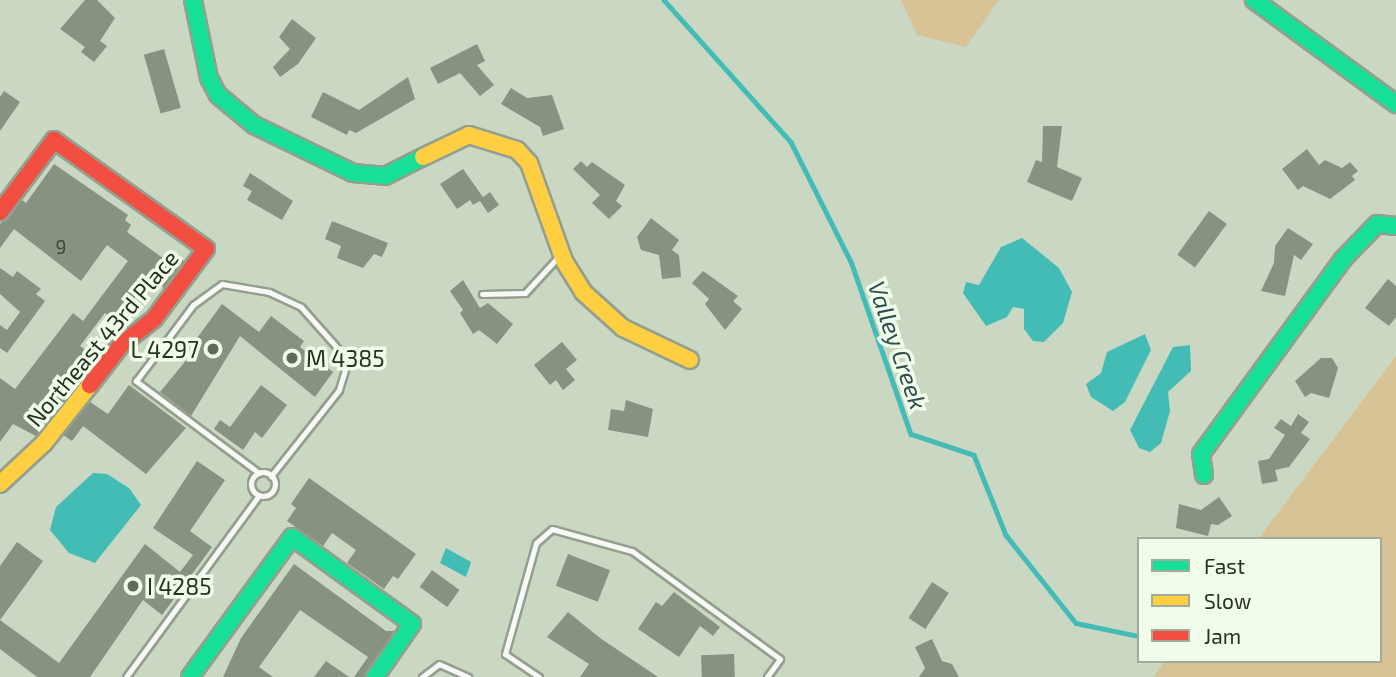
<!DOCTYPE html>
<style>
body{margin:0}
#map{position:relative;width:1396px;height:677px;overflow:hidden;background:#cad8c3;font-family:"Exo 2",sans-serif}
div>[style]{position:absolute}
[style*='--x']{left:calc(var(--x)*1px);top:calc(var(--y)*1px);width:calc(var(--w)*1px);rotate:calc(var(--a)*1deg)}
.green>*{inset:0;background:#d7c395}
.water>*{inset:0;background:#44bcb6}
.stream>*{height:4.5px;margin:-2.25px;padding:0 2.25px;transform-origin:2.25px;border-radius:2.25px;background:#44bcb6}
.building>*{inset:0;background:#879282;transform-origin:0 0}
.roads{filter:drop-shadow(2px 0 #949f8e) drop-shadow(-2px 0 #949f8e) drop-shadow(0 2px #949f8e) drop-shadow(0 -2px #949f8e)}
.lane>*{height:5px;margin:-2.5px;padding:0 2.5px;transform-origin:2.5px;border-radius:2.5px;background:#f7f9f6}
.lane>.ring{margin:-2.5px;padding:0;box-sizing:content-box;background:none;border:5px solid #f7f9f6;border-radius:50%}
.fast>*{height:16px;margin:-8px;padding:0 8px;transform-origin:8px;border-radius:8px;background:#16e098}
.slow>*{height:16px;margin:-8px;padding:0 8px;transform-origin:8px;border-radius:8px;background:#ffcf43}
.jam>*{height:16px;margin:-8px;padding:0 8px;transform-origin:8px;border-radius:8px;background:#f24e42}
.dots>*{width:19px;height:19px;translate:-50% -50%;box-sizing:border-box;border:4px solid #f0fdea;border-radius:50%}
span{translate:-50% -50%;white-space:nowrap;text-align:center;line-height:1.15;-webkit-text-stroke:7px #f0fdea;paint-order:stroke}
.number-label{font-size:19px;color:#3f4839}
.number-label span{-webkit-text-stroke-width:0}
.street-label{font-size:23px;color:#273021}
.poi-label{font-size:23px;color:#273021}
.right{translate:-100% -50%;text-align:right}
.left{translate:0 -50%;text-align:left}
.water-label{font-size:24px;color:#304d4d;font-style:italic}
.legend{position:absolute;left:1137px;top:537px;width:245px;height:126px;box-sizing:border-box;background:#f0fdea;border:2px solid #a0ab9a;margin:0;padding:9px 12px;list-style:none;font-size:21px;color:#273021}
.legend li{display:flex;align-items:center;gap:14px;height:35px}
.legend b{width:35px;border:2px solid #a0ab9a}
</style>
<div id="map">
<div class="green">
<div style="clip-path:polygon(901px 0,999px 0,966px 47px,917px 35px)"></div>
<div style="clip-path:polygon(1396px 356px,1396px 677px,1153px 677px,1165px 661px,1380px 661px,1380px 539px,1258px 539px)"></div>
</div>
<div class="water">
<div style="clip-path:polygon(1022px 238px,1059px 268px,1072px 292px,1063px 323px,1044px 342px,1033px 341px,1024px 329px,1024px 309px,1013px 307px,1007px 317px,986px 326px,963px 293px,966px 282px,979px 285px,1001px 247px)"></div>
<div style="clip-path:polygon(1145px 334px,1151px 350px,1125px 402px,1113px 411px,1091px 397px,1086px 384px,1101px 373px,1107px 352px)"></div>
<div style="clip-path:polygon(1190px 345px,1191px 371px,1168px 392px,1170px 411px,1161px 443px,1150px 452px,1139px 448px,1130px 430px,1173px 347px)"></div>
<div style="clip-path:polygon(93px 473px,107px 474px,129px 488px,141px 505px,95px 563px,69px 553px,50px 530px,56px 507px)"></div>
<div style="clip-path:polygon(446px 548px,471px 562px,466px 577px,440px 563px)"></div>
</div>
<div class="stream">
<div style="--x:664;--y:0;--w:191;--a:48.2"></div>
<div style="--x:791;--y:142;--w:136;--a:63.4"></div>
<div style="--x:852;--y:264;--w:180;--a:70.9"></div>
<div style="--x:911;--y:434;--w:66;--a:18.4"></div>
<div style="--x:974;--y:455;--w:86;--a:68.2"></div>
<div style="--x:1006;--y:535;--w:112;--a:51.5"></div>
<div style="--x:1076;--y:623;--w:64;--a:11.7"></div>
</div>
<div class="building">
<div style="clip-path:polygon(85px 0,97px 0,115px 18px,100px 41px,107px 46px,94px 62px,81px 52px,85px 47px,60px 29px)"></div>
<div style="clip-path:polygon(292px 19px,316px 38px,298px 64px,280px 77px,273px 67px,290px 49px,279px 37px)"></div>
<div style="clip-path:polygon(477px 44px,485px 61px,477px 65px,494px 85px,480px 96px,460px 73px,438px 84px,430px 68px)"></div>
<div style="left:164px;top:49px;width:61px;height:21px;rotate:74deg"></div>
<div style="clip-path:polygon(408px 77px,415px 99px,356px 133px,349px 130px,347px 135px,311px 117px,323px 92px,359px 110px)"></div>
<div style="clip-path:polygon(511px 88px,527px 98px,552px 95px,564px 129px,543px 136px,540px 127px,501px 104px)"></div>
<div style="clip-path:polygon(4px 91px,20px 102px,0 131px,0 97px)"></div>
<div style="clip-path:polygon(1043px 126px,1062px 126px,1057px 167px,1082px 178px,1072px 201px,1027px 182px,1036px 160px,1042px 162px)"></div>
<div style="clip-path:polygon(1307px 149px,1319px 165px,1325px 160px,1342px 168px,1350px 162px,1358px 171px,1352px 176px,1355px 180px,1330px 199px,1303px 186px,1298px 190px,1282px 169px)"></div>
<div style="clip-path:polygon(581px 161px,587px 167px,592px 162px,625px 185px,616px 201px,622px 206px,609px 219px,592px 203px,600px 195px,573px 169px)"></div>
<div style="clip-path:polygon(54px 164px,128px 215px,125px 220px,131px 225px,127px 232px,171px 264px,177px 255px,184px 261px,164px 288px,150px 278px,117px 321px,105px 313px,80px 346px,98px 358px,36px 436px,13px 424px,0 442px,0 378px,15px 389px,73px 313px,83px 321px,128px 261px,107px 245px,81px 281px,14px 229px,0 248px,0 224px,22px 200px,26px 203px)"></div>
<div style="clip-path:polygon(463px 169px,483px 197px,490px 192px,499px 205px,488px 213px,480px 201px,473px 205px,470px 200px,457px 209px,440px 184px)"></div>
<div style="clip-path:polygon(250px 173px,293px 201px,282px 220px,247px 200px,252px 191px,243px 186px)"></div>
<div style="left:1209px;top:211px;width:22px;height:54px;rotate:36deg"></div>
<div style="clip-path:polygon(651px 218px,679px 240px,672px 250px,679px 255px,681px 277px,662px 279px,659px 255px,641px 250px,637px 237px)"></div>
<div style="clip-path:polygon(332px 221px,388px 243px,382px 257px,374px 254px,363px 268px,337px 258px,341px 246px,325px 239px)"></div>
<div style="clip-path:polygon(1288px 228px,1313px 244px,1301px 260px,1294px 255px,1285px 296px,1261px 291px,1274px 263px,1275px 246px)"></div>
<div style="clip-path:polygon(0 268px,13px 277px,17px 271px,41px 289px,36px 294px,45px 301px,7px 353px,0 348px,0 325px,7px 330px,20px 312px,0 294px)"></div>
<div style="clip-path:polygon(703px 271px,738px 296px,733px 301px,742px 309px,725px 330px,705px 304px,709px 299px,692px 283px)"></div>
<div style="clip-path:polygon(1388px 279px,1396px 286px,1396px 317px,1389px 326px,1365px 308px)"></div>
<div style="clip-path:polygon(463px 280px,480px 308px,488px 303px,513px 324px,497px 344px,479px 330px,473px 334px,460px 313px,463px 310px,450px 291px)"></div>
<div style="clip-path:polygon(222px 304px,259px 332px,271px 316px,304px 341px,300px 347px,333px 372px,315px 397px,240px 336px,191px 416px,160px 392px,202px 341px,197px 338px)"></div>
<div style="clip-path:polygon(562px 342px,577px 360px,566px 369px,575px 380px,563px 390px,556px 380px,550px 385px,534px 365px)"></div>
<div style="clip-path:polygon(1321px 358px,1332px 358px,1338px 368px,1329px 398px,1311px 393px,1305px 397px,1295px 381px)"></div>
<div style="clip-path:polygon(129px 385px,186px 428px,146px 474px,83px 426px,72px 441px,63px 435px,90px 402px,108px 414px)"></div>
<div style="clip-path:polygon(261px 385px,287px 405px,262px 438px,255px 432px,243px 450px,214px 429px,220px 420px,230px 427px)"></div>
<div style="clip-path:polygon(626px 400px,653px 409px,648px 437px,608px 430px,611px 409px,624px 411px)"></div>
<div style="clip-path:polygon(1298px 414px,1309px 422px,1301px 433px,1310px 439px,1289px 467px,1275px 470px,1278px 481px,1262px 484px,1258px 461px,1269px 459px,1285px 435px,1274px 428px,1281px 419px,1291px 426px)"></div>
<div style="clip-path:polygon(197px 461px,225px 480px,190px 531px,212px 547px,162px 615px,143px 600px,90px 677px,37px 677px,0 649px,0 566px,17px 542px,43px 561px,0 620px,59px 663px,145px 544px,180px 572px,193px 555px,153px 528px)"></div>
<div style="clip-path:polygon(309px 478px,416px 554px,398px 579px,393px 576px,384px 589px,347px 563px,356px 550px,332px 533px,323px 546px,287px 521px,296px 508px,291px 504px)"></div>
<div style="clip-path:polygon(1219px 497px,1232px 516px,1218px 525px,1211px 524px,1208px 536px,1176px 528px,1179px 504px,1201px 510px)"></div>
<div style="left:568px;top:554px;width:45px;height:34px;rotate:21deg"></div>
<div style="clip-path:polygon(294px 564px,386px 631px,394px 631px,365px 677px,354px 677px,368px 657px,300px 610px,259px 667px,273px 677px,223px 677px,241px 638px)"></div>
<div style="left:432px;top:570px;width:34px;height:21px;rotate:36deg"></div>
<div style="left:932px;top:582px;width:20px;height:43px;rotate:33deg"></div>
<div style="clip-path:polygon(674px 592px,720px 627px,713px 636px,700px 626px,679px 657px,638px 629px,656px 602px,662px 606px)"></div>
<div style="clip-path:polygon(568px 612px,600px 638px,658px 677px,580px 677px,589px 664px,547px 637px)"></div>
<div style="clip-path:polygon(932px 639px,942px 661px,952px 664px,959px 677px,919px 677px,925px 668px,915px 647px)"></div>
<div style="left:734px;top:654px;width:23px;height:33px;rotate:88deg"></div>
<div style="clip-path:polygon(326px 661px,349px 677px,314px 677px)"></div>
</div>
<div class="roads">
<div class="lane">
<div style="--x:482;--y:294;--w:43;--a:-1.3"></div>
<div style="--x:525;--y:293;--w:50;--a:-47.4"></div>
<div class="ring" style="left:251px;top:472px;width:19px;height:19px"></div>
<div style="--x:259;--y:473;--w:154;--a:-143.2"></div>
<div style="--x:136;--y:381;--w:95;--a:-53.1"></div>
<div style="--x:193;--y:305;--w:36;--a:-36"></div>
<div style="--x:222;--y:284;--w:48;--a:9.7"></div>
<div style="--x:269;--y:292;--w:35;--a:25"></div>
<div style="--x:301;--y:307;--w:71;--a:48.4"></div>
<div style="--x:348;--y:360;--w:31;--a:107"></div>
<div style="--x:339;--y:390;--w:110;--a:128.3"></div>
<div style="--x:126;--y:677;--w:225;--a:-53.8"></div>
<div style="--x:422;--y:677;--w:21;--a:-37"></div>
<div style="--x:439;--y:664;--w:32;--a:24"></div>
<div style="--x:539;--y:677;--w:41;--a:-145.9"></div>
<div style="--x:505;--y:654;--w:115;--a:-74.4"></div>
<div style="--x:536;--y:543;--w:21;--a:-41"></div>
<div style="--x:552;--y:529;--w:83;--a:15.4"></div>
<div style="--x:632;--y:551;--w:183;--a:36.1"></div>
<div style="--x:780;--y:659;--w:22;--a:126"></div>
</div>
<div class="fast">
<div style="--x:193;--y:0;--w:80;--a:78.4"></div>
<div style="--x:209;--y:78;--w:19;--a:62"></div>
<div style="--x:218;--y:95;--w:47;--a:39.8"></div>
<div style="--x:254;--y:125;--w:110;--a:25.9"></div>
<div style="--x:353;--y:173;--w:32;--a:5"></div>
<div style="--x:385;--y:176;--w:42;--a:-26.6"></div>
<div style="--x:1254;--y:0;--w:176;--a:36.2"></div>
<div style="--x:1204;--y:475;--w:21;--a:-98"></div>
<div style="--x:1201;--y:454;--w:241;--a:-53.9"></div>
<div style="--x:1343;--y:259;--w:49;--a:-45.8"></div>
<div style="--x:1377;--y:224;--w:19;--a:6"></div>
<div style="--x:190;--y:677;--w:173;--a:-53.9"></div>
<div style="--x:292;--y:537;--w:148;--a:35.9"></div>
<div style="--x:412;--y:624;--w:65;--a:124.9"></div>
</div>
<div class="slow">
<div style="--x:423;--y:157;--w:51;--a:-25.6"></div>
<div style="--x:469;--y:135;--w:50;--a:17.4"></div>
<div style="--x:517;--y:150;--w:18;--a:47"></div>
<div style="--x:529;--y:163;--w:104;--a:70.3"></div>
<div style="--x:564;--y:261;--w:36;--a:58"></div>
<div style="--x:583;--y:292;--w:54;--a:42"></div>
<div style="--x:623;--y:328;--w:74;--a:25.5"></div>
<div style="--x:0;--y:484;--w:60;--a:-43"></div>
<div style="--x:44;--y:443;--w:74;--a:-51.6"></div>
</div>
<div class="jam">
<div style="--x:0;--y:212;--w:90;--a:-53.1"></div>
<div style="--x:54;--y:140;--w:187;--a:35.6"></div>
<div style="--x:206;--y:249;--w:87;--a:126.6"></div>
<div style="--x:154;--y:319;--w:42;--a:141.8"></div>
<div style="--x:121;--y:345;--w:51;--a:127.8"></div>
</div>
</div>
<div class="dots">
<div style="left:213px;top:349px;background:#606b5a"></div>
<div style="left:292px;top:358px;background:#606b5a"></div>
<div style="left:133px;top:586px;background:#606b5a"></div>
</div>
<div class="number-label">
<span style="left:61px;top:247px">9</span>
</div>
<div class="street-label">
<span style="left:102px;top:338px;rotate:-50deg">Northeast 43rd Place</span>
</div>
<div class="poi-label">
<span class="right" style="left:199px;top:349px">L 4297</span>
<span class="left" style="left:306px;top:358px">M 4385</span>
<span class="left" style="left:147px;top:586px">I 4285</span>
</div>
<div class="water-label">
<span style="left:898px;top:345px;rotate:71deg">Valley Creek</span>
</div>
<ul class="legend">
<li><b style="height:9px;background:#16e098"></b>Fast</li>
<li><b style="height:9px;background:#ffcf43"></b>Slow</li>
<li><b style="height:9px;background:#f24e42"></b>Jam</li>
</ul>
</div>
